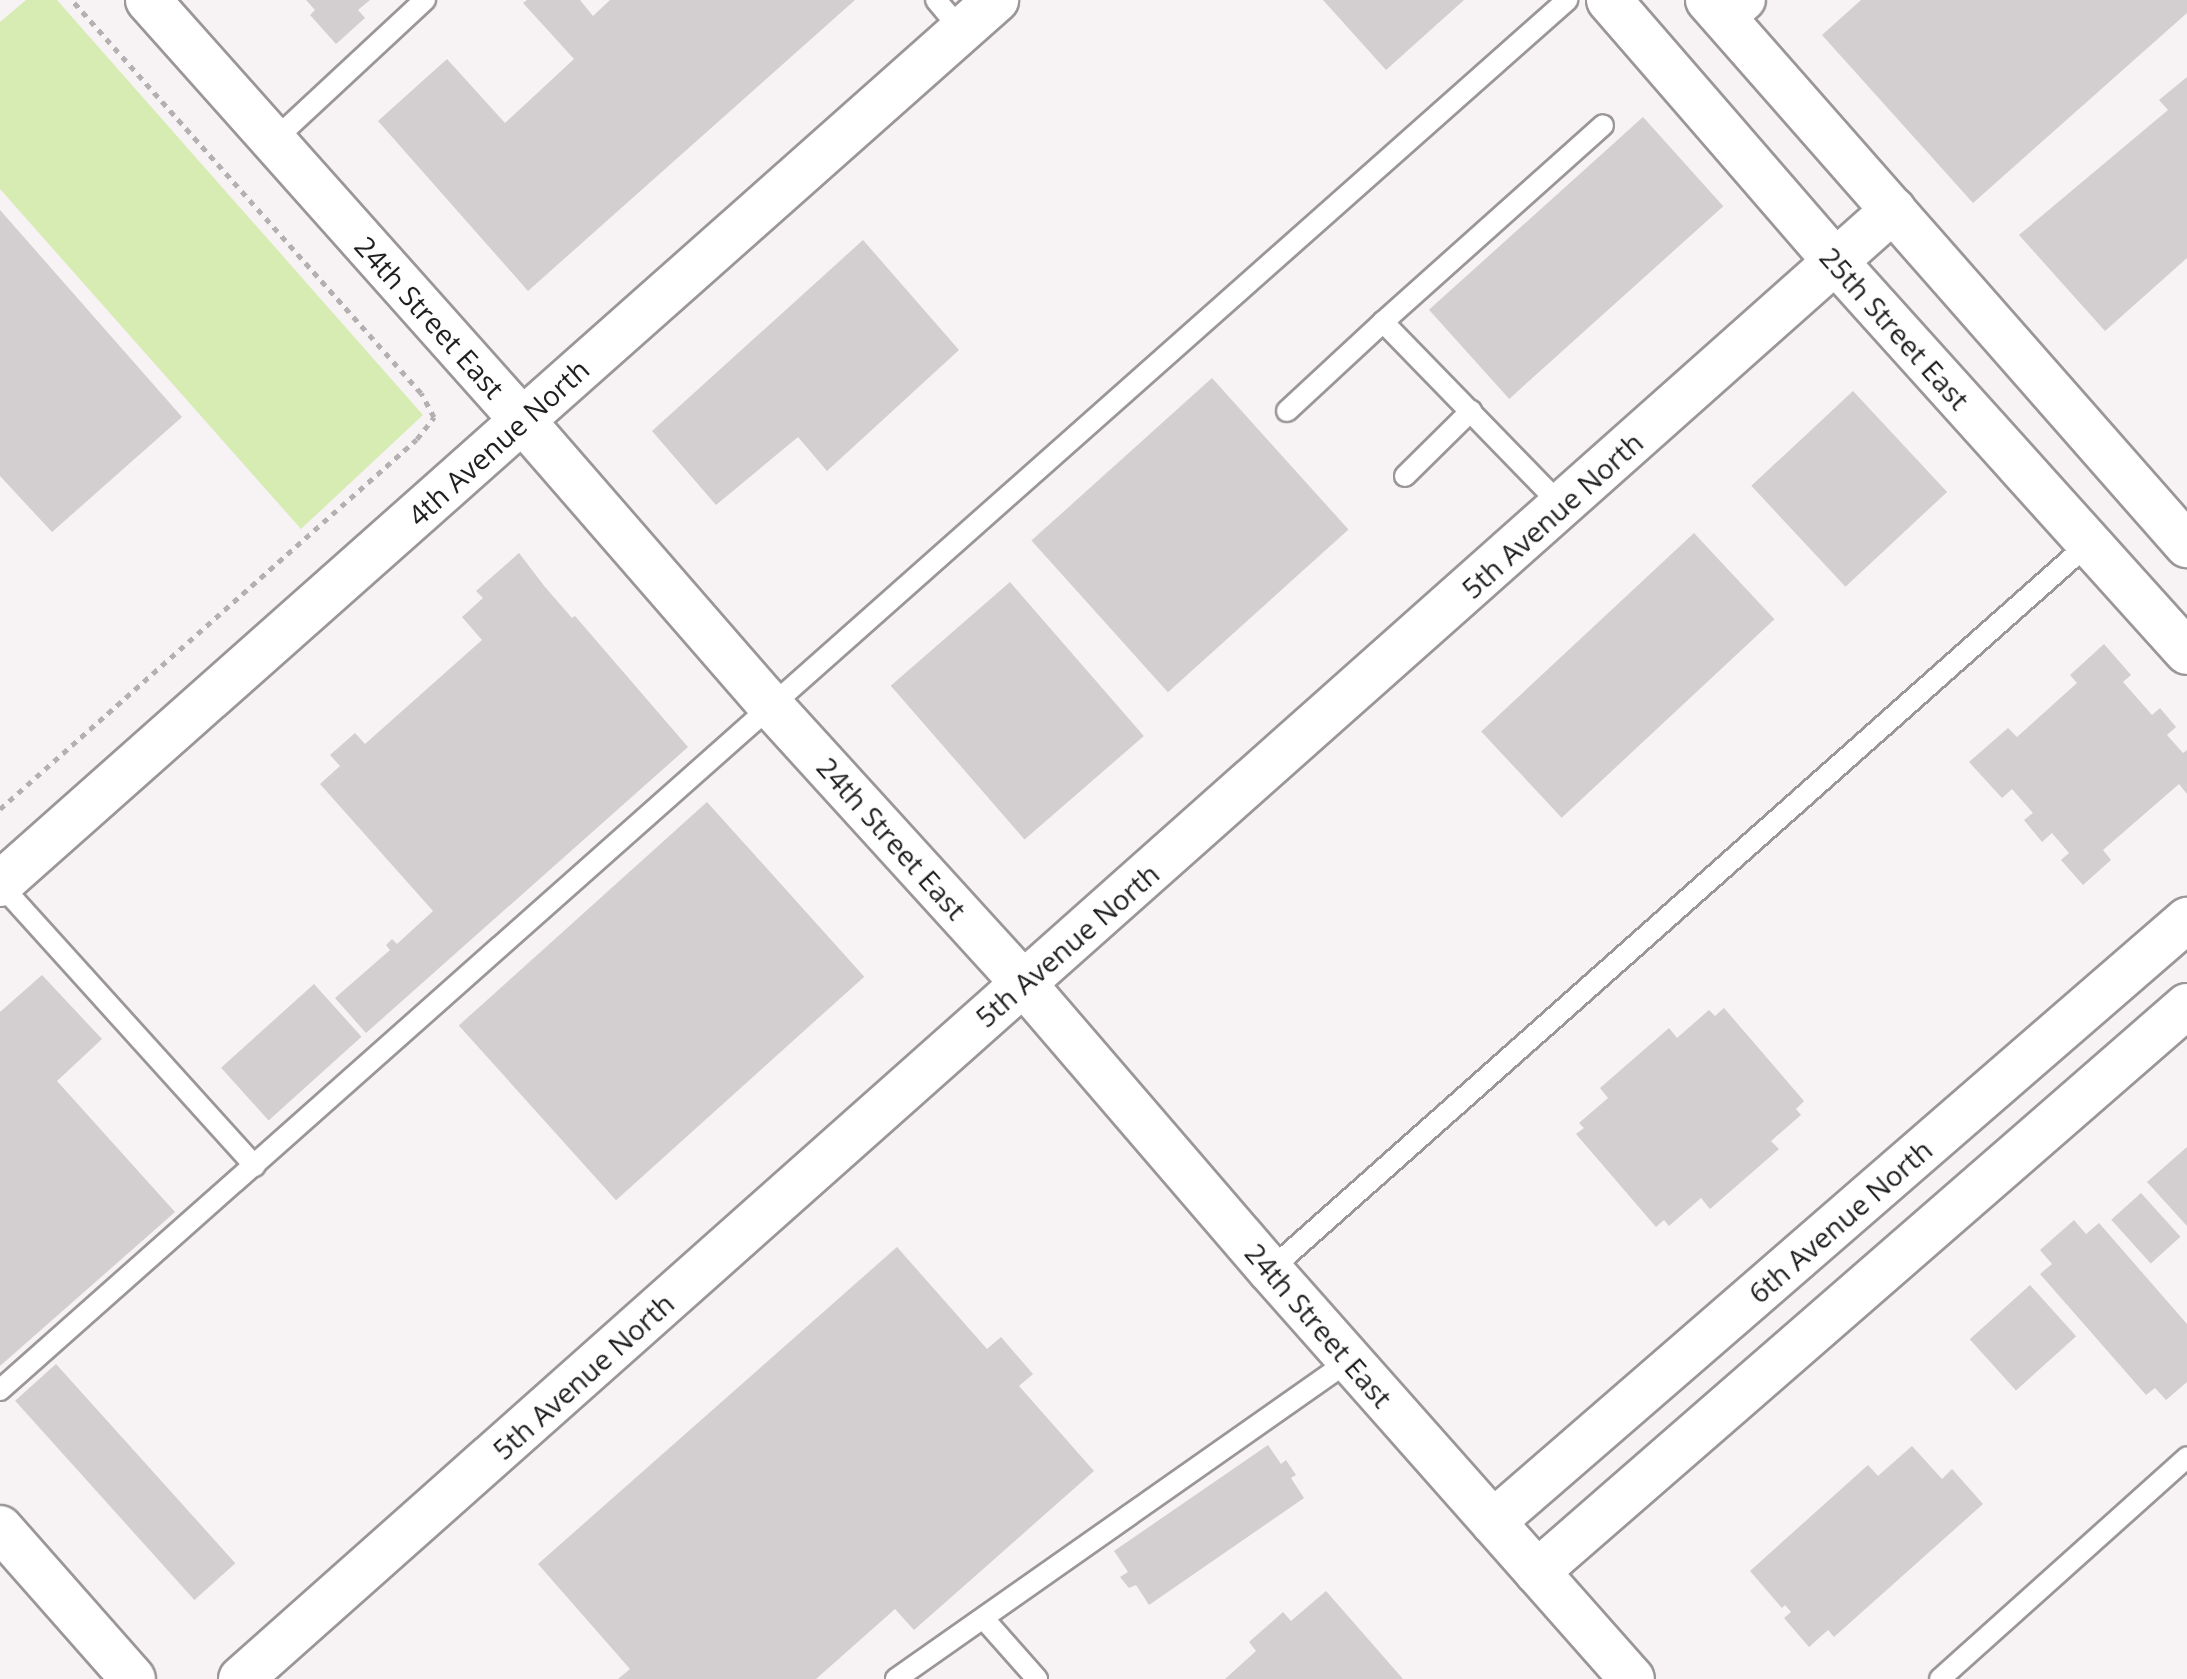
<!DOCTYPE html>
<style>
body{margin:0}
#map{position:relative;width:2187px;height:1679px;overflow:hidden;background:#f7f2f4;font-family:"Open Sans",sans-serif}
div>[style]{position:absolute}
[style*='--x']{left:calc(var(--x)*1px);top:calc(var(--y)*1px);width:calc(var(--w)*1px);rotate:calc(var(--a)*1deg)}
.green>*{inset:0;background:#d7ecb3}
.building>*{inset:0;background:#d3cecf;transform-origin:0 0}
.path>*{height:5px;margin-top:-2.5px;transform-origin:0;background:repeating-linear-gradient(90deg,#b4b0b2 0 6px,transparent 0 12px)}
.roads{filter:drop-shadow(2px 0 #9b9698) drop-shadow(-2px 0 #9b9698) drop-shadow(0 2px #9b9698) drop-shadow(0 -2px #9b9698)}
.service>*{height:20px;margin:-10px;padding:0 10px;transform-origin:10px;border-radius:10px;background:#fff}
.minor>*{height:38px;margin:-19px;padding:0 19px;transform-origin:19px;border-radius:19px;background:#fff}
.tertiary>*{height:44px;margin:-22px;padding:0 22px;transform-origin:22px;border-radius:22px;background:#fff}
.secondary>*{height:44px;margin:-22px;padding:0 22px;transform-origin:22px;border-radius:22px;background:#fff}
.primary>*{height:44px;margin:-22px;padding:0 22px;transform-origin:22px;border-radius:22px;background:#fff}
span{translate:-50% -50%;white-space:nowrap;text-align:center;line-height:1.15;-webkit-text-stroke:6px #fff;paint-order:stroke}
.street-label{font-size:28px;color:#201e1f}
</style>
<div id="map">
<div class="green">
<div style="clip-path:polygon(26px 0,57px 0,423px 415px,301px 529px,0 189px,0 22px)"></div>
</div>
<div class="building">
<div style="clip-path:polygon(306px 0,370px 0,358px 10px,365px 18px,336px 44px,310px 15px,315px 10px)"></div>
<div style="clip-path:polygon(527px 0,580px 0,593px 16px,610px 0,855px 0,528px 291px,378px 121px,447px 59px,505px 123px,574px 59px,523px 3px)"></div>
<div style="clip-path:polygon(1323px 0,1464px 0,1386px 70px)"></div>
<div style="clip-path:polygon(1861px 0,2187px 0,2187px 13px,1973px 203px,1822px 35px)"></div>
<div style="clip-path:polygon(2187px 77px,2187px 258px,2105px 331px,2019px 235px,2168px 110px,2159px 100px)"></div>
<div style="left:1643px;top:117px;width:120px;height:288px;rotate:48deg"></div>
<div style="clip-path:polygon(0 210px,182px 417px,52px 532px,0 476px)"></div>
<div style="clip-path:polygon(863px 240px,959px 350px,827px 471px,798px 437px,716px 505px,652px 431px)"></div>
<div style="left:1212px;top:378px;width:204px;height:243px;rotate:48deg"></div>
<div style="left:1853px;top:391px;width:138px;height:139px;rotate:47deg"></div>
<div style="left:1694px;top:533px;width:118px;height:291px;rotate:47deg"></div>
<div style="clip-path:polygon(519px 553px,545px 587px,572px 618px,575px 616px,688px 747px,366px 1033px,335px 998px,390px 950px,386px 945px,392px 939px,397px 944px,433px 911px,320px 784px,340px 766px,330px 755px,355px 733px,365px 744px,482px 640px,462px 617px,483px 598px,476px 591px)"></div>
<div style="left:1010px;top:582px;width:204px;height:158px;rotate:49deg"></div>
<div style="clip-path:polygon(2104px 644px,2131px 675px,2123px 682px,2152px 715px,2160px 708px,2176px 727px,2167px 735px,2183px 753px,2187px 750px,2187px 794px,2179px 784px,2103px 850px,2111px 860px,2083px 885px,2061px 860px,2069px 853px,2052px 833px,2042px 842px,2024px 820px,2033px 813px,2012px 789px,2002px 798px,1969px 762px,2008px 728px,2017px 737px,2077px 683px,2070px 675px)"></div>
<div style="left:707px;top:802px;width:235px;height:334px;rotate:48deg"></div>
<div style="clip-path:polygon(42px 975px,102px 1039px,57px 1081px,175px 1212px,0 1366px,0 1012px)"></div>
<div style="left:314px;top:984px;width:71px;height:125px;rotate:48deg"></div>
<div style="clip-path:polygon(1724px 1008px,1804px 1101px,1796px 1109px,1801px 1115px,1771px 1141px,1779px 1149px,1710px 1209px,1701px 1198px,1669px 1226px,1664px 1220px,1656px 1227px,1576px 1134px,1584px 1128px,1579px 1123px,1608px 1098px,1600px 1088px,1669px 1028px,1677px 1038px,1709px 1010px,1715px 1016px)"></div>
<div style="clip-path:polygon(2187px 1147px,2187px 1226px,2147px 1182px)"></div>
<div style="left:2141px;top:1193px;width:59px;height:40px;rotate:48deg"></div>
<div style="clip-path:polygon(2074px 1220px,2086px 1234px,2099px 1223px,2187px 1324px,2187px 1382px,2166px 1400px,2155px 1388px,2146px 1395px,2040px 1274px,2052px 1264px,2040px 1250px)"></div>
<div style="clip-path:polygon(897px 1247px,987px 1349px,1001px 1337px,1033px 1374px,1019px 1386px,1094px 1471px,914px 1630px,895px 1609px,816px 1679px,618px 1679px,630px 1669px,538px 1564px)"></div>
<div style="left:2030px;top:1285px;width:69px;height:81px;rotate:48deg"></div>
<div style="left:56px;top:1364px;width:268px;height:55px;rotate:48deg"></div>
<div style="clip-path:polygon(1268px 1445px,1281px 1464px,1286px 1460px,1296px 1475px,1291px 1478px,1304px 1498px,1149px 1605px,1136px 1585px,1129px 1588px,1120px 1577px,1128px 1572px,1114px 1551px)"></div>
<div style="clip-path:polygon(1912px 1446px,1942px 1479px,1952px 1469px,1983px 1504px,1834px 1637px,1828px 1630px,1809px 1647px,1784px 1618px,1791px 1612px,1785px 1605px,1782px 1608px,1750px 1571px,1868px 1465px,1878px 1476px)"></div>
<div style="clip-path:polygon(1326px 1591px,1403px 1679px,1225px 1679px,1256px 1651px,1249px 1642px,1283px 1612px,1291px 1621px)"></div>
</div>
<div class="path">
<div style="--x:0;--y:809;--w:557;--a:-41.58"></div>
<div style="--x:417;--y:439;--w:28;--a:-52"></div>
<div style="--x:434;--y:417;--w:27;--a:-118"></div>
<div style="--x:421;--y:393;--w:526;--a:-131.61"></div>
</div>
<div class="roads">
<div class="service">
<div style="--x:936;--y:0;--w:40;--a:50"></div>
<div style="--x:272;--y:142;--w:209;--a:-42.9"></div>
<div style="--x:1287;--y:411;--w:131;--a:-42.8"></div>
<div style="--x:1405;--y:476;--w:93;--a:-44.6"></div>
<div style="--x:1562;--y:506;--w:257;--a:-134.2"></div>
<div style="--x:1383;--y:322;--w:295;--a:-41.8"></div>
<div style="--x:0;--y:884;--w:380;--a:47.9"></div>
<div style="--x:1270;--y:1270;--w:1095;--a:-41.59"></div>
<div style="--x:0;--y:1390;--w:2095;--a:-41.57"></div>
<div style="--x:984;--y:1619;--w:80;--a:48.5"></div>
<div style="--x:896;--y:1679;--w:555;--a:-35.09"></div>
<div style="--x:1940;--y:1679;--w:332;--a:-41.9"></div>
</div>
<div class="minor">
<div style="--x:1725;--y:19;--w:28;--a:-42"></div>
</div>
<div class="tertiary">
<div style="--x:148;--y:0;--w:564;--a:48.31"></div>
<div style="--x:523;--y:421;--w:379;--a:49"></div>
<div style="--x:772;--y:707;--w:374;--a:47.7"></div>
<div style="--x:1024;--y:984;--w:377;--a:49.3"></div>
<div style="--x:1270;--y:1270;--w:546;--a:48.49"></div>
<div style="--x:1493;--y:1522;--w:919;--a:-40.94"></div>
<div style="--x:0;--y:1528;--w:201;--a:48.6"></div>
<div style="--x:1537;--y:1572;--w:862;--a:-41.05"></div>
<div style="--x:241;--y:1679;--w:2211;--a:-41.64"></div>
</div>
<div class="secondary">
<div style="--x:0;--y:884;--w:1332;--a:-41.59"></div>
</div>
<div class="primary">
<div style="--x:1609;--y:0;--w:345;--a:49.1"></div>
<div style="--x:1835;--y:261;--w:526;--a:48"></div>
<div style="--x:1708;--y:0;--w:726;--a:48.69"></div>
</div>
</div>
<div class="street-label">
<span style="left:430px;top:317px;rotate:48deg">24th Street East</span>
<span style="left:1895px;top:328px;rotate:48deg">25th Street East</span>
<span style="left:498px;top:442px;rotate:-42deg">4th Avenue North</span>
<span style="left:1552px;top:515px;rotate:-42deg">5th Avenue North</span>
<span style="left:892px;top:838px;rotate:48deg">24th Street East</span>
<span style="left:1067px;top:945px;rotate:-41deg">5th Avenue North</span>
<span style="left:1840px;top:1221px;rotate:-41deg">6th Avenue North</span>
<span style="left:1319px;top:1325px;rotate:49deg">24th Street East</span>
<span style="left:583px;top:1376px;rotate:-42deg">5th Avenue North</span>
</div>
</div>
